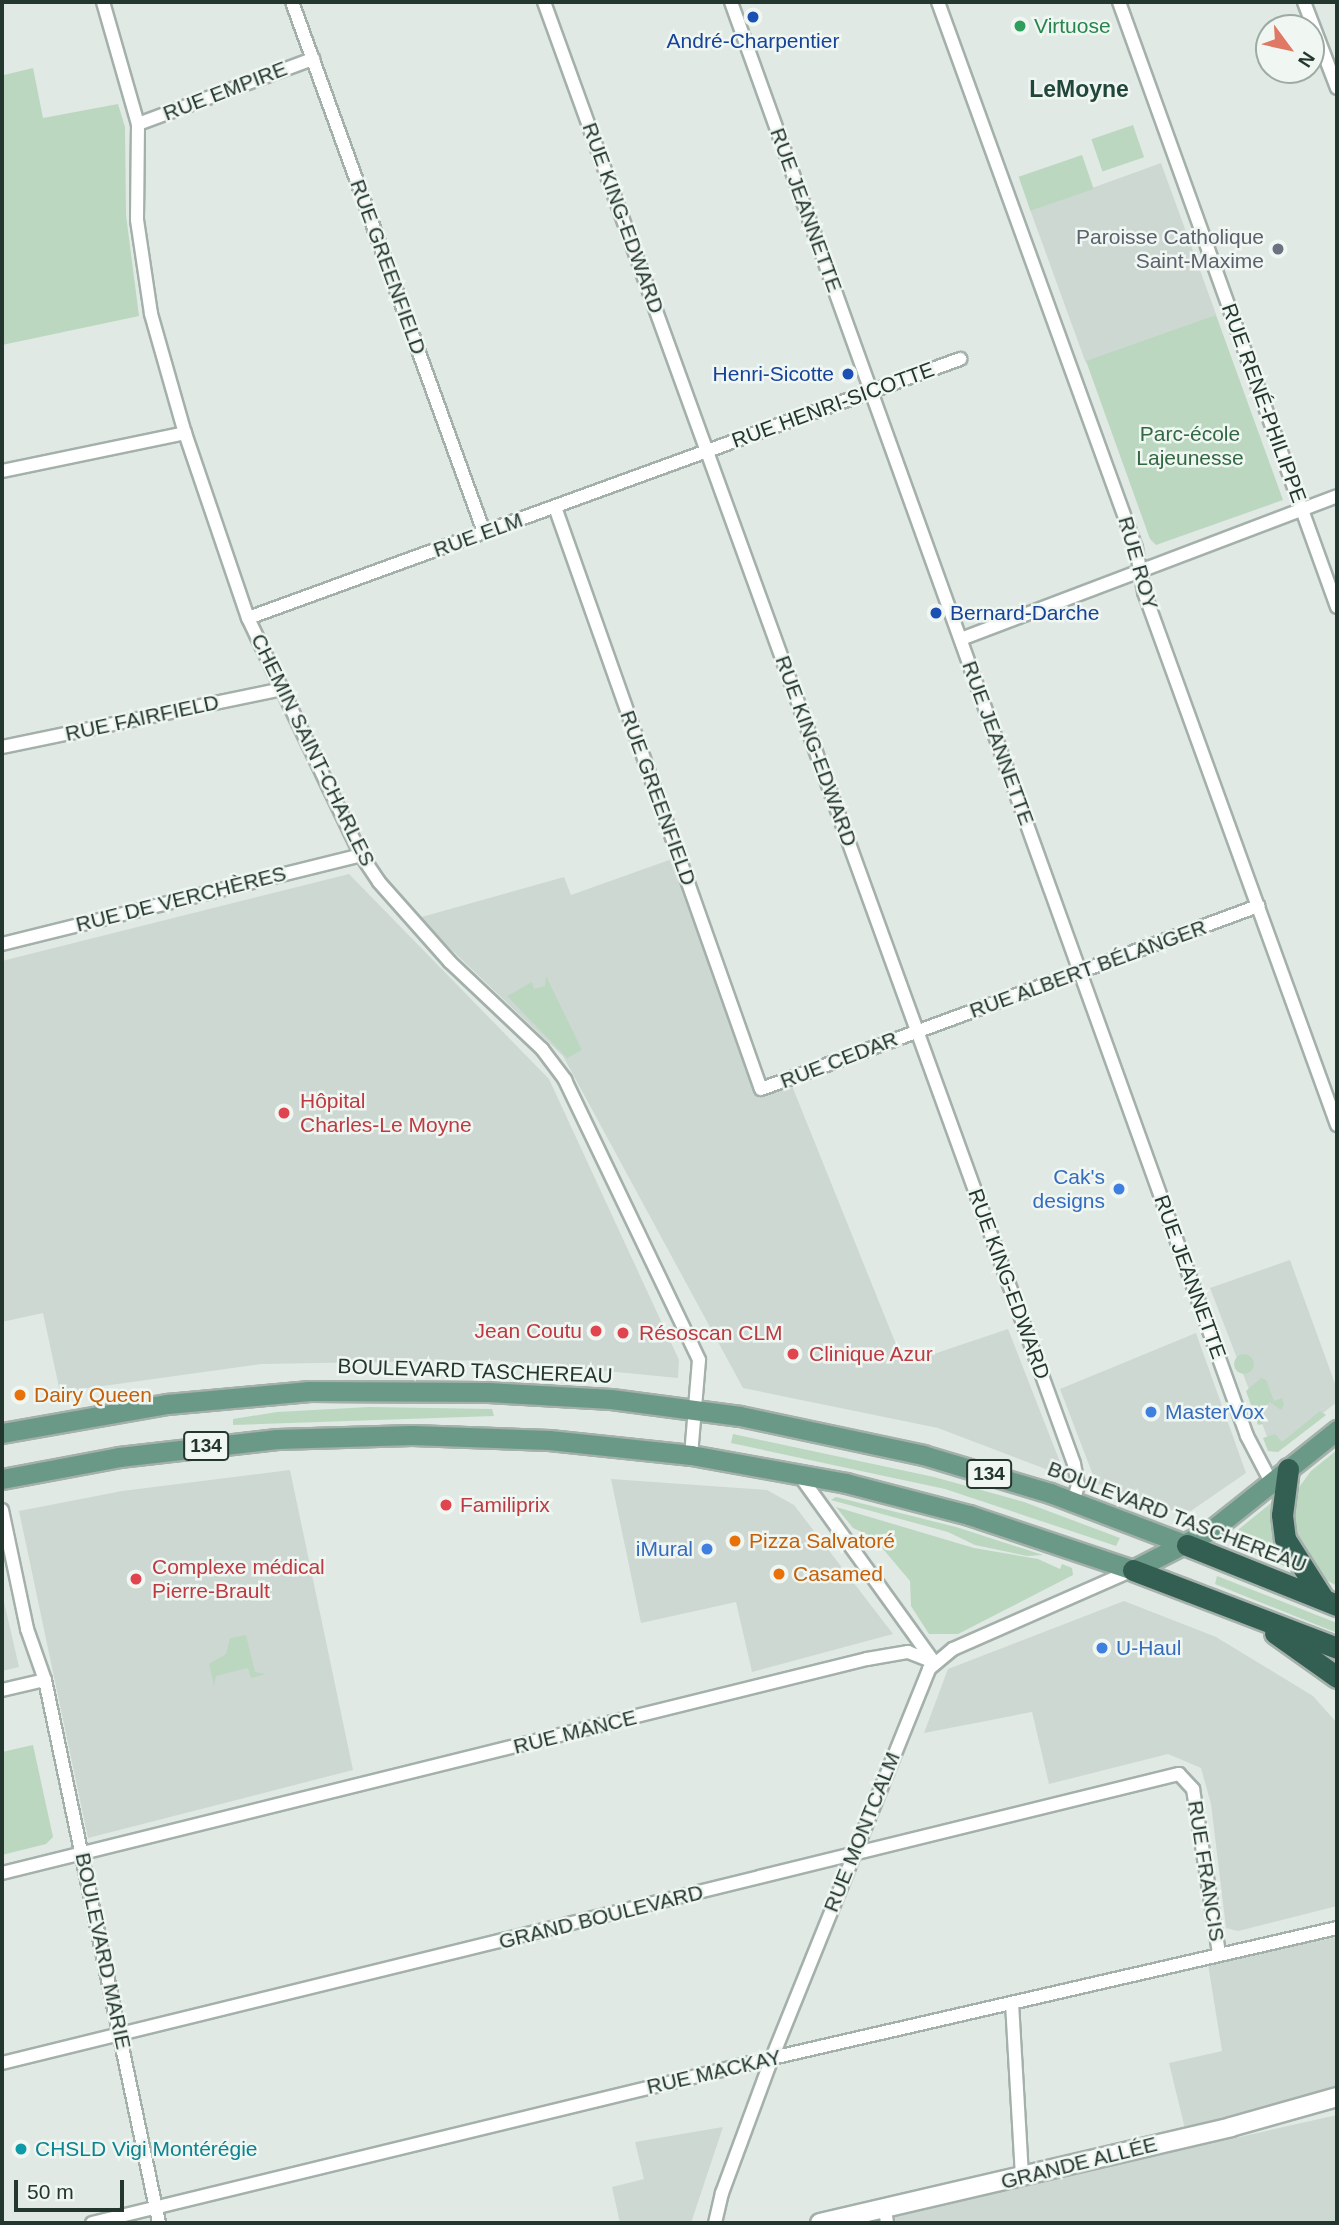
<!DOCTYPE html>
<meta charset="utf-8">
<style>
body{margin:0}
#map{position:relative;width:1339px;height:2225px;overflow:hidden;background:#e0e9e4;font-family:Arial,sans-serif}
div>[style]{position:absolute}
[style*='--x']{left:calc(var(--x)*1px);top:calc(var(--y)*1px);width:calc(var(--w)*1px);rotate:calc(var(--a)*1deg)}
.built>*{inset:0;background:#ced8d3;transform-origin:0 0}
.green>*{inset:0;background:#bbd7c0;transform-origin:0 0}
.round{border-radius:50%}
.roads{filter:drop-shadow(2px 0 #a4b0aa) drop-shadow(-2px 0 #a4b0aa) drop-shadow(0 2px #a4b0aa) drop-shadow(0 -2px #a4b0aa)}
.street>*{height:12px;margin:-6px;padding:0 6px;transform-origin:6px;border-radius:6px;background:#fff}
.secondary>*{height:18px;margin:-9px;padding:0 9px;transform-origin:9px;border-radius:9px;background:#fff}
.primary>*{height:19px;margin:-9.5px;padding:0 9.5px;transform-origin:9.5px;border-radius:9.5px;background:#6a9988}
.highway>*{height:21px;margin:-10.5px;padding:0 10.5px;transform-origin:10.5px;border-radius:10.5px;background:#325f52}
.dots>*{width:19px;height:19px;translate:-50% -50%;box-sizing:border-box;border:4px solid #f0f6f2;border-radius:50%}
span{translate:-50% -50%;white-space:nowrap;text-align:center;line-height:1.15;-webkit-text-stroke:5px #f0f6f2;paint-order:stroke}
.shield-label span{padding:2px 5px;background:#f0f6f2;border:2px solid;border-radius:5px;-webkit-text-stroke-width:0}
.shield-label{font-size:19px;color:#23372f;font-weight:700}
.leisure-label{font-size:21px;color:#27864d}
.left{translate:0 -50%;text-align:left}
.transit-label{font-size:21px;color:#164399}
.right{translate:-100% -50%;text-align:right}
.street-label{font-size:21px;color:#23372f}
.worship-label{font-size:21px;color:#5b616d}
.park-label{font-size:21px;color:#326842}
.health-label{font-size:21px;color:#be3a42}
.shop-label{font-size:21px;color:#366cbe}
.food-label{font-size:21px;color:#c56008}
.culture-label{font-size:21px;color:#0d838f}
.neighbourhood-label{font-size:23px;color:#21463a;font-weight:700}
.frame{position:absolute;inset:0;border:4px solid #23372f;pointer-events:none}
.north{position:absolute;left:1255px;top:14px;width:70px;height:70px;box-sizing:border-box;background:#f0f6f2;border:2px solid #9eaaa4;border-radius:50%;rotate:123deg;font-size:19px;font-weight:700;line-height:28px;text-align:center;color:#23372f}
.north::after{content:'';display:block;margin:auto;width:24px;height:32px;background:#e07866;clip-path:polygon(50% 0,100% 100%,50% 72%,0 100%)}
.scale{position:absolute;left:14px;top:2180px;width:110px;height:32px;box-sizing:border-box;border:4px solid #23372f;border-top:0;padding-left:9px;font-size:21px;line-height:24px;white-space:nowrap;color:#23372f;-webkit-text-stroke:5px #f0f6f2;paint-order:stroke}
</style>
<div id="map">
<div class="built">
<div style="left:1161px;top:163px;width:162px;height:139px;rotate:70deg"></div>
<div style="clip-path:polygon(672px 859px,752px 1084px,790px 1081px,904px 1364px,1008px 1329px,1060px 1462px,1056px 1473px,938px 1428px,743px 1388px,563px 1056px,418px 918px,564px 877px,571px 895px)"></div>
<div style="clip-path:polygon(349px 874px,549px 1079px,679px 1360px,678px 1378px,493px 1360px,262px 1364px,60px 1392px,43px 1313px,2px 1322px,2px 961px)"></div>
<div style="clip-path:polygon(1290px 1260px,1337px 1389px,1337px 1402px,1273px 1452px,1210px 1288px)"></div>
<div style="clip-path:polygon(1196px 1333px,1246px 1473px,1185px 1515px,1096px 1483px,1060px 1389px)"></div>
<div style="clip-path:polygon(290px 1470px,353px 1770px,88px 1838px,19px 1511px,122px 1491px)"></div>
<div style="clip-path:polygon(611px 1479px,767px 1490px,794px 1505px,893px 1634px,752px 1672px,736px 1602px,641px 1623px)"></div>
<div style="clip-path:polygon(2px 1593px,19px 1667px,2px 1671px)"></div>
<div style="clip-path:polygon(1124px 1601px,1216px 1637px,1313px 1696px,1337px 1723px,1337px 1906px,1238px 1931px,1226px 1928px,1211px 1804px,1201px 1768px,1168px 1754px,1049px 1784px,1032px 1712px,924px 1733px,948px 1669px)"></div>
<div style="clip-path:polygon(1337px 1937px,1337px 2087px,1187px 2137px,1169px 2063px,1222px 2051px,1208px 1964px)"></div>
<div style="clip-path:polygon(1337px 2115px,1337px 2223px,896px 2223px,894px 2215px)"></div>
<div style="clip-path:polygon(723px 2127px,691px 2223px,620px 2223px,612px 2187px,644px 2179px,635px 2142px)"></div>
</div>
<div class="green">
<div style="clip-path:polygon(2px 60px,4px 75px,33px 68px,43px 118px,118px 104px,125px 127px,126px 215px,139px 316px,2px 345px)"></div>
<div style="left:1133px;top:125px;width:34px;height:44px;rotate:71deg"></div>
<div style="left:1082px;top:155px;width:36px;height:67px;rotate:71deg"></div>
<div style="clip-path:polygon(1216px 315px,1283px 500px,1156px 545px,1150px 539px,1086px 361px)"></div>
<div style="clip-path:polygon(546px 976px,582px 1050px,567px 1058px,507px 996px,532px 982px,534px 989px,545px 986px)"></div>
<div class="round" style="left:1234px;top:1354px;width:20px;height:20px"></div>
<div style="clip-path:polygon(1261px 1378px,1266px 1380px,1274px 1401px,1282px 1398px,1284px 1405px,1281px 1410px,1270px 1402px,1259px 1412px,1263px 1424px,1258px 1425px,1246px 1391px)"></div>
<div style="clip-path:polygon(369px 1407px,492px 1409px,494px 1416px,233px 1425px,233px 1419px,277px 1412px)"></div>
<div style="clip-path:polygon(1320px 1411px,1326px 1415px,1278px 1452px,1268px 1451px,1263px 1438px,1275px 1434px,1282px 1442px)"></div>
<div style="clip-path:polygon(733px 1434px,934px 1477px,1024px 1502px,1120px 1538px,1116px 1546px,945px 1489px,731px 1443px)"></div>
<div style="clip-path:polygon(1337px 1450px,1337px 1586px,1319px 1576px,1290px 1535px,1294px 1494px,1311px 1471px)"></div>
<div style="clip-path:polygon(836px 1497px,956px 1527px,1043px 1555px,1027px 1556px,975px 1545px,948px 1532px,831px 1500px)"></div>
<div style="clip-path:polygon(1276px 1499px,1290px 1564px,1287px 1567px,1241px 1548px,1235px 1540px,1239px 1529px)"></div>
<div style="clip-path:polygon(836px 1507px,974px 1548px,1038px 1559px,1060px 1569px,1062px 1564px,1072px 1568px,1073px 1575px,958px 1634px,929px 1634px,911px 1606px,910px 1581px,873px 1537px,853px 1528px)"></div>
<div style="clip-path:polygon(1217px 1576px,1337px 1623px,1337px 1633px,1215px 1584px)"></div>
<div style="clip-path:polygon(246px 1635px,255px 1672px,266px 1674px,251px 1678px,248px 1668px,216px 1676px,214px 1686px,209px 1664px,226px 1654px,230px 1638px)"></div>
<div style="clip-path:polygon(33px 1745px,53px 1837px,46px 1844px,2px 1855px,2px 1752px)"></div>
</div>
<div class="roads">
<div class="street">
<div style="--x:103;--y:2;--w:127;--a:74"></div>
<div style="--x:138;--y:124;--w:96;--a:90.6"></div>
<div style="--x:137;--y:220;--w:95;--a:81.5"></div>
<div style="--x:151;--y:314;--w:124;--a:74.1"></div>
<div style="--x:185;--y:433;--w:195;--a:71.2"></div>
<div style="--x:248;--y:618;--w:263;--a:64.5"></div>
<div style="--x:361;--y:855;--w:32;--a:56"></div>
<div style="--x:379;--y:882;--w:107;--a:48.4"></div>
<div style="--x:450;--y:962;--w:127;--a:43.4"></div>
<div style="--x:542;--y:1049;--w:39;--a:53"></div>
<div style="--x:565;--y:1080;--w:310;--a:64.4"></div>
<div style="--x:699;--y:1360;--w:95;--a:94.8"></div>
<div style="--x:292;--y:2;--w:564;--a:70.09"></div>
<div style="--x:544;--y:2;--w:1555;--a:70.07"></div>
<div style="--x:1074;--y:1464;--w:21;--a:79"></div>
<div style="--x:1078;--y:1485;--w:18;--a:106"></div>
<div style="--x:731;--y:2;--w:1524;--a:70.21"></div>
<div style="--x:1247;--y:1436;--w:52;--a:62.4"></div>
<div style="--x:938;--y:2;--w:581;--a:70.07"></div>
<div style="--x:1136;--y:548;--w:45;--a:79.7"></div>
<div style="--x:1144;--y:592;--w:567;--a:70.09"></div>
<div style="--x:1119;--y:2;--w:643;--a:70.18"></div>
<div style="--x:1304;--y:2;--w:92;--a:69"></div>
<div style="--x:138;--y:124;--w:187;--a:-20.4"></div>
<div style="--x:2;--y:471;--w:187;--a:-11.7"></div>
<div style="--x:555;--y:507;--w:617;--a:70.51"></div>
<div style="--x:761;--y:1089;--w:530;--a:-20.21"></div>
<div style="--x:248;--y:618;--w:758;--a:-19.99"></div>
<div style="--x:961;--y:639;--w:402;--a:-20.8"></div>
<div style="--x:2;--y:747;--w:286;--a:-11.7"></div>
<div style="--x:2;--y:944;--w:370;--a:-13.9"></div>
<div style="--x:798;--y:1473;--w:233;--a:54.3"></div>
<div style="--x:2;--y:1510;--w:122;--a:78.1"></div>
<div style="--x:27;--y:1629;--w:54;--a:70.6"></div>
<div style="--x:45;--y:1680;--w:555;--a:78.14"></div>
<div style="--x:2;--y:1690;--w:44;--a:-13.1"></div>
<div style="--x:2;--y:1873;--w:891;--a:-13.9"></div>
<div style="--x:867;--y:1659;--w:42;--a:-9.7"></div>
<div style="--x:908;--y:1652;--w:28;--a:21"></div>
<div style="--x:1012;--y:2003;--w:174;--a:86.7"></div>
<div style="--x:2;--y:2063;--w:1212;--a:-13.8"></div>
<div style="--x:1179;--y:1774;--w:21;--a:47"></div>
<div style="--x:1193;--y:1789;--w:167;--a:81"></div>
<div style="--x:885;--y:2210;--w:13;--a:81"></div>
<div style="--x:92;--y:2223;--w:673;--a:-13.66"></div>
<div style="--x:746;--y:2064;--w:606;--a:-12.96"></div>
<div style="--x:715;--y:2223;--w:31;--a:-77"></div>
<div style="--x:722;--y:2193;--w:144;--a:-69.7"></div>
<div style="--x:772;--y:2058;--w:419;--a:-68"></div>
<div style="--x:929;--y:1669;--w:31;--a:-40"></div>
<div style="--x:953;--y:1649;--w:197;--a:-23.7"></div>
</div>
<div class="secondary">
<div style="--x:820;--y:2223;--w:422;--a:-13.1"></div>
<div style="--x:1231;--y:2127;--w:110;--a:-15.8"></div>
</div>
<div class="primary">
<div style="--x:2;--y:1433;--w:168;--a:-10"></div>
<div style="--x:167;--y:1404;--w:143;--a:-5.2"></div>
<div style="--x:309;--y:1391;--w:179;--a:0.3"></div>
<div style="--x:488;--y:1392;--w:123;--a:3.3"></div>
<div style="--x:611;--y:1399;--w:130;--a:7.5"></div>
<div style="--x:740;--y:1416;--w:187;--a:12"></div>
<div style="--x:923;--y:1455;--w:133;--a:16.7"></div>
<div style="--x:1050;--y:1493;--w:147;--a:20.8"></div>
<div style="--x:2;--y:1479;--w:119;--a:-10.6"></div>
<div style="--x:119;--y:1457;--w:159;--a:-6.5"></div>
<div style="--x:277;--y:1439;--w:135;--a:-1.7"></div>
<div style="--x:412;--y:1435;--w:137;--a:2.1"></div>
<div style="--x:549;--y:1440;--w:143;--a:6"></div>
<div style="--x:691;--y:1455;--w:158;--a:10.2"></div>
<div style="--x:846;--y:1483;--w:127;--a:14.6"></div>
<div style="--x:969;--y:1515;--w:173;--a:18.5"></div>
<div style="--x:1133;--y:1570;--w:90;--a:-27.1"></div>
<div style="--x:1213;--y:1529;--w:159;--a:-38.6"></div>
</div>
<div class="highway">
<div style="--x:1288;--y:1469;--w:46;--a:97.4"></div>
<div style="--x:1282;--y:1515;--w:24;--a:83"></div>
<div style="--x:1285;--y:1539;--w:69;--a:57.5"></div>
<div style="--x:1187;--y:1545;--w:162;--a:21.8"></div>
<div style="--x:1133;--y:1570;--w:218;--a:20.9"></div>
<div style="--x:1275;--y:1633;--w:76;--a:35.4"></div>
</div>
</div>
<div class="dots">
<div style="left:753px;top:17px;background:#1a4fb4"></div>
<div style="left:1020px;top:26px;background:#2e9e5b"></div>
<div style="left:1278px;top:249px;background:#6b7280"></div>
<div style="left:848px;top:374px;background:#1a4fb4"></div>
<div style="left:936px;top:613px;background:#1a4fb4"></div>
<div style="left:284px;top:1113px;background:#e0444e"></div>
<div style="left:1119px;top:1189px;background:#3f7fe0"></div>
<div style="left:596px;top:1331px;background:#e0444e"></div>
<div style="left:623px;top:1333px;background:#e0444e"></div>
<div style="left:793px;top:1354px;background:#e0444e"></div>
<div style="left:20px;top:1395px;background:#e8710a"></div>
<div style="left:1151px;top:1412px;background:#3f7fe0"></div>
<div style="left:446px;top:1505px;background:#e0444e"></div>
<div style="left:735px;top:1541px;background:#e8710a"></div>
<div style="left:707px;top:1549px;background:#3f7fe0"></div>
<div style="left:779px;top:1574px;background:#e8710a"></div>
<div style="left:136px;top:1579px;background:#e0444e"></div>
<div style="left:1102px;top:1648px;background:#3f7fe0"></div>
<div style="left:21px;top:2149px;background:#0f9aa8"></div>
</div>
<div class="shield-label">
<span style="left:206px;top:1446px">134</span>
<span style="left:989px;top:1474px">134</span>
</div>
<div class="leisure-label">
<span class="left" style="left:1034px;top:26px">Virtuose</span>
</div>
<div class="transit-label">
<span style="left:753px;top:41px">André-Charpentier</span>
<span class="right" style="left:834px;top:374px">Henri-Sicotte</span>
<span class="left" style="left:950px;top:613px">Bernard-Darche</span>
</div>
<div class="street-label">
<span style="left:225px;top:91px;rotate:-21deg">RUE EMPIRE</span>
<span style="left:806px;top:210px;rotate:70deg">RUE JEANNETTE</span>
<span style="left:623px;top:218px;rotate:70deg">RUE KING-EDWARD</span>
<span style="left:388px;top:267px;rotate:70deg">RUE GREENFIELD</span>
<span style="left:1264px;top:403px;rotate:70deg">RUE RENÉ-PHILIPPE</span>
<span style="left:833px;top:405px;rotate:-20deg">RUE HENRI-SICOTTE</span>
<span style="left:478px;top:535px;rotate:-20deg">RUE ELM</span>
<span style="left:1138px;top:563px;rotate:74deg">RUE ROY</span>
<span style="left:142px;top:718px;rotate:-12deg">RUE FAIRFIELD</span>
<span style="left:998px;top:743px;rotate:70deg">RUE JEANNETTE</span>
<span style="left:313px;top:750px;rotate:64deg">CHEMIN SAINT-CHARLES</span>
<span style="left:816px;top:751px;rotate:70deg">RUE KING-EDWARD</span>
<span style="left:658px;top:798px;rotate:70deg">RUE GREENFIELD</span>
<span style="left:181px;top:899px;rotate:-14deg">RUE DE VERCHÈRES</span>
<span style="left:1088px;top:969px;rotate:-20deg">RUE ALBERT BÉLANGER</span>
<span style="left:839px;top:1060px;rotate:-21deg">RUE CEDAR</span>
<span style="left:1190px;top:1277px;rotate:70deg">RUE JEANNETTE</span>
<span style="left:1009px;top:1284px;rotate:70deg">RUE KING-EDWARD</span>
<span style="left:475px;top:1371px;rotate:2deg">BOULEVARD TASCHEREAU</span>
<span style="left:1177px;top:1517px;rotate:21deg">BOULEVARD TASCHEREAU</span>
<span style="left:575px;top:1732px;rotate:-14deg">RUE MANCE</span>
<span style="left:862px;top:1832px;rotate:-68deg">RUE MONTCALM</span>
<span style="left:1206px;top:1871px;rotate:81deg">RUE FRANCIS</span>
<span style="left:601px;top:1917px;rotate:-14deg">GRAND BOULEVARD</span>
<span style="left:103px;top:1951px;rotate:78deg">BOULEVARD MARIE</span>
<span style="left:714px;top:2072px;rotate:-13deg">RUE MACKAY</span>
<span style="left:1079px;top:2163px;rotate:-14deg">GRANDE ALLÉE</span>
</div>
<div class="worship-label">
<span class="right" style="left:1264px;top:249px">Paroisse Catholique<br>Saint-Maxime</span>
</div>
<div class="park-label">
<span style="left:1190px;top:446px">Parc-école<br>Lajeunesse</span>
</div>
<div class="health-label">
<span class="left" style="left:300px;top:1113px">Hôpital<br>Charles-Le Moyne</span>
<span class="right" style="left:582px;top:1331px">Jean Coutu</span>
<span class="left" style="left:639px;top:1333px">Résoscan CLM</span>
<span class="left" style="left:809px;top:1354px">Clinique Azur</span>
<span class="left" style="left:460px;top:1505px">Familiprix</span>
<span class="left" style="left:152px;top:1579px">Complexe médical<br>Pierre-Brault</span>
</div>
<div class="shop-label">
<span class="right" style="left:1105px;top:1189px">Cak's<br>designs</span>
<span class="left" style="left:1165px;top:1412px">MasterVox</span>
<span class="right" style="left:693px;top:1549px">iMural</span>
<span class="left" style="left:1116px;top:1648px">U-Haul</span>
</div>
<div class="food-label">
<span class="left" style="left:34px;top:1395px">Dairy Queen</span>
<span class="left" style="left:749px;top:1541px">Pizza Salvatoré</span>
<span class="left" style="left:793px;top:1574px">Casamed</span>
</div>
<div class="culture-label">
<span class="left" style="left:35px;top:2149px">CHSLD Vigi Montérégie</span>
</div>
<div class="neighbourhood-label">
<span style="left:1079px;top:89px">LeMoyne</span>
</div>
<div class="frame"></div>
<div class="north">N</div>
<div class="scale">50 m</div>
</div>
